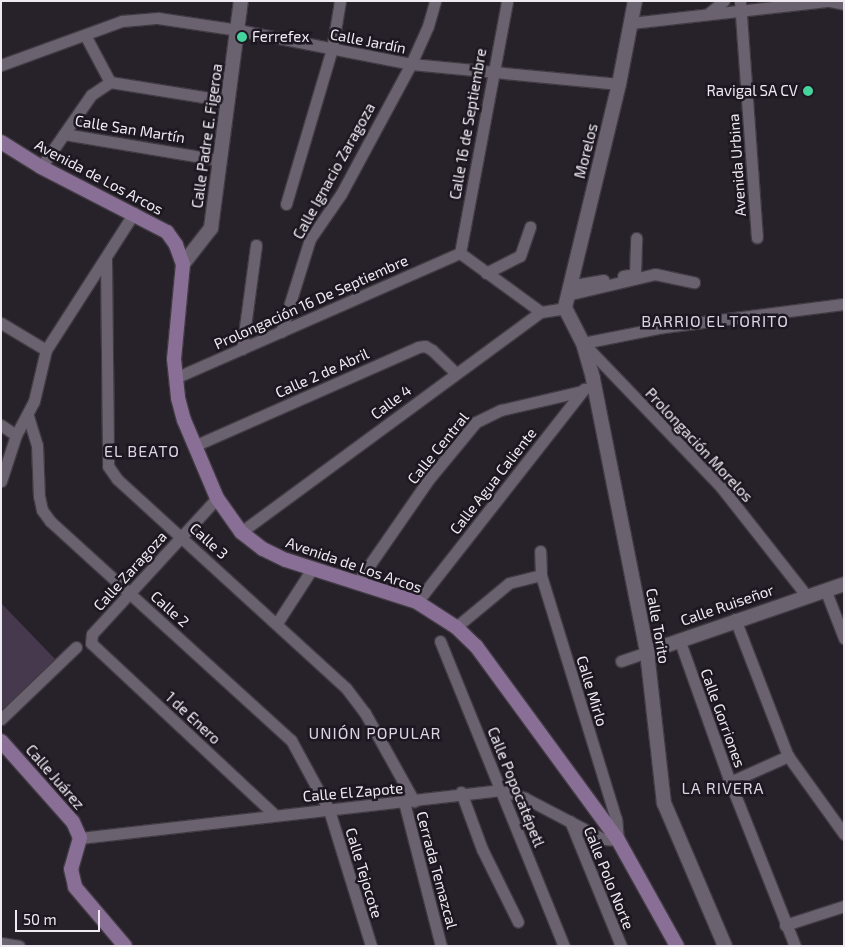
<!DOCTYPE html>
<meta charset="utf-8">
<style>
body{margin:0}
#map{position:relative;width:845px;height:947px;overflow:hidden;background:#27212a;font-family:"Exo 2",sans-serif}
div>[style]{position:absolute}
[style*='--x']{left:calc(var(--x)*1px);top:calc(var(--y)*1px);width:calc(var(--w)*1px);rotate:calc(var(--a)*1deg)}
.green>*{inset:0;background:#46394d}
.roads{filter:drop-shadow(1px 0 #413b44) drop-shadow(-1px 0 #413b44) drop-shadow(0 1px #413b44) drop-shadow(0 -1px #413b44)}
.minor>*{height:11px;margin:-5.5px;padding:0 5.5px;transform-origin:5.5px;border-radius:5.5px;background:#6a626e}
.tertiary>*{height:14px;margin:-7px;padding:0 7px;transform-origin:7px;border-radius:7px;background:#6a626e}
.secondary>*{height:14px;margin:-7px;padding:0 7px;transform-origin:7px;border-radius:7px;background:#896f95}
.dots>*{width:14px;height:14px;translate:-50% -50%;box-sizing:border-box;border:2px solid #1d1721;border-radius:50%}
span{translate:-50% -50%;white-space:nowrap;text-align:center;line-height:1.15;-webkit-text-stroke:5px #1d1721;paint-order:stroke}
.poi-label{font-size:15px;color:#efeaf1}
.left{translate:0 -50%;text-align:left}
.right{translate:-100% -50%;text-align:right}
.street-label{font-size:15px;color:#efeaf1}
.neighbourhood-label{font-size:16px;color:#ddd4e1;letter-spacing:1px}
.frame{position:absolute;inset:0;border:2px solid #efeaf1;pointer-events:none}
.scale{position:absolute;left:15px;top:910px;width:85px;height:22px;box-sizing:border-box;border:2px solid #efeaf1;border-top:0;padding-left:6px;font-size:15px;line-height:18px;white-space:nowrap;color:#efeaf1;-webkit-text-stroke:4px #1d1721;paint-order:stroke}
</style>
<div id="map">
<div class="green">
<div style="clip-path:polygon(1px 603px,56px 660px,4px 710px,1px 707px)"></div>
</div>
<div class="roads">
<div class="minor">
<div style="--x:740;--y:1;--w:237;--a:85.9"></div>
<div style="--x:830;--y:1;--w:14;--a:12"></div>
<div style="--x:709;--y:13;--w:19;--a:-39"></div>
<div style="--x:631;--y:23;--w:197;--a:-6.4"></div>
<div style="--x:85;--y:35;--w:53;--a:62"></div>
<div style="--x:1;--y:65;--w:129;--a:-20"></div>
<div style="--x:122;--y:21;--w:36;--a:-5"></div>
<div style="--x:158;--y:18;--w:81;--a:8.5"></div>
<div style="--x:238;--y:30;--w:176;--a:11.1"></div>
<div style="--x:411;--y:64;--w:209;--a:5.5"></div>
<div style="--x:110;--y:82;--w:120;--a:9.1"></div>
<div style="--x:64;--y:134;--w:158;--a:9.5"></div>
<div style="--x:41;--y:167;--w:88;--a:-55.2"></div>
<div style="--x:91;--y:95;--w:23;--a:-34"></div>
<div style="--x:286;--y:204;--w:162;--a:-73.5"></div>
<div style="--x:332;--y:49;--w:49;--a:-80.5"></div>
<div style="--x:460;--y:253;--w:256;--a:-79.4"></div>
<div style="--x:460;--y:253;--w:100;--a:36.1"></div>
<div style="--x:106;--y:259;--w:207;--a:89.4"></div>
<div style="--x:108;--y:466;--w:16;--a:55"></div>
<div style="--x:117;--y:479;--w:310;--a:42.4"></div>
<div style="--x:346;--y:688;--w:31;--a:53"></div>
<div style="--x:365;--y:713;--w:101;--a:60.9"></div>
<div style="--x:486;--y:273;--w:38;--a:-27"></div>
<div style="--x:520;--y:256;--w:31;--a:-71"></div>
<div style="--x:623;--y:276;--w:12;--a:-9"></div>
<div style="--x:635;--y:274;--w:36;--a:-88"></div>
<div style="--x:569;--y:286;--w:35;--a:-10"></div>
<div style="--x:567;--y:295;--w:90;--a:-13.4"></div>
<div style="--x:655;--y:274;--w:40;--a:12"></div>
<div style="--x:1;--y:323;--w:52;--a:31"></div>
<div style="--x:281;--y:332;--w:97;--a:-72.7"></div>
<div style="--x:310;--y:239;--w:55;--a:-55.4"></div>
<div style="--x:341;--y:194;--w:148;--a:-61.7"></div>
<div style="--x:411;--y:64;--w:42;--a:-65.9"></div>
<div style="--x:428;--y:26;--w:26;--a:-74"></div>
<div style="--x:583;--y:343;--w:199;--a:46.2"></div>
<div style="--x:721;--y:487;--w:137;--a:51.8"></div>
<div style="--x:583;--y:343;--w:83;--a:-11.2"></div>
<div style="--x:664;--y:327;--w:181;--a:-7.3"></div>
<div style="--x:242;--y:349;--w:105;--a:-82.3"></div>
<div style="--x:175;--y:378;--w:311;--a:-23.7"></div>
<div style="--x:28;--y:416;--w:30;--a:73"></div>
<div style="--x:37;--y:445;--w:51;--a:87.8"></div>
<div style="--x:39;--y:496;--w:14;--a:78"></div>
<div style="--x:42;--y:510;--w:14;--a:54"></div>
<div style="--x:50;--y:521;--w:326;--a:42.3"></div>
<div style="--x:291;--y:740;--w:80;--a:61.5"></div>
<div style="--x:329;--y:810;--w:142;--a:72.8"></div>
<div style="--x:1;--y:425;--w:18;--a:34"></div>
<div style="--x:194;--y:446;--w:245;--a:-23.8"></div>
<div style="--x:418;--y:347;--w:7;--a:-8"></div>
<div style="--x:425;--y:346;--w:8;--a:30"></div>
<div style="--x:432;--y:350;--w:33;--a:44"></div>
<div style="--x:1;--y:481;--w:48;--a:-71.9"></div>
<div style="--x:16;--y:435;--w:38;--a:-62"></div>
<div style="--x:34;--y:401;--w:52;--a:-76.8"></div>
<div style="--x:46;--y:350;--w:163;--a:-57.3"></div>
<div style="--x:217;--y:498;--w:185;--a:132.6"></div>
<div style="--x:92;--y:634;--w:9;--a:96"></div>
<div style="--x:91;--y:643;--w:250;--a:43.1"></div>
<div style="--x:241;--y:532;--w:372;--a:-36.3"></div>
<div style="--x:541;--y:312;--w:24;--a:-9"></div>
<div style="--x:357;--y:583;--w:126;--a:-55.3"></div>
<div style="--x:429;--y:479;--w:74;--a:-50.5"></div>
<div style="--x:476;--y:422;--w:28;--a:-26"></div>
<div style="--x:501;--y:410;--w:83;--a:-13.2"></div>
<div style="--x:825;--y:589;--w:53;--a:68.8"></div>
<div style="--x:417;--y:602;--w:271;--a:-51.9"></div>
<div style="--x:735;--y:619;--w:147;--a:68.9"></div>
<div style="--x:788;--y:756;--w:96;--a:54.3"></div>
<div style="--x:277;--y:623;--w:64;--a:-57.1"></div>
<div style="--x:456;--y:627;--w:69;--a:-39.7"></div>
<div style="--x:509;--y:583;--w:33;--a:-14"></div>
<div style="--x:679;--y:639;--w:152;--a:70.4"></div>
<div style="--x:730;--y:782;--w:176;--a:68.4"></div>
<div style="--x:440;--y:641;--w:329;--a:67.9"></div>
<div style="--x:621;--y:661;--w:28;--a:-19"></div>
<div style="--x:1;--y:719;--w:104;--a:-43.8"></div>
<div style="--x:730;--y:782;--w:64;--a:-24.1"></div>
<div style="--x:461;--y:792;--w:61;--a:69.8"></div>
<div style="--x:482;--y:849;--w:81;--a:63.7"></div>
<div style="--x:404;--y:802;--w:149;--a:75.6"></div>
<div style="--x:570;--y:821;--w:135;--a:67.8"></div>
<div style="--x:80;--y:838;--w:424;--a:-6.5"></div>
<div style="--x:501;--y:790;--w:25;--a:18"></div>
<div style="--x:525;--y:798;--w:88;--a:27.7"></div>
<div style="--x:603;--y:839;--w:15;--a:4"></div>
<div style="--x:618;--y:840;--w:21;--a:-95"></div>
<div style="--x:616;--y:819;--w:255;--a:-107.1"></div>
<div style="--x:541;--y:575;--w:24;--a:-92"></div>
<div style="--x:785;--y:925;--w:62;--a:-17.9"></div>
<div style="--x:1;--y:943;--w:18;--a:9"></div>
</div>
<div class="tertiary">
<div style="--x:635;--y:1;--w:85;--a:100.9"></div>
<div style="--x:619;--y:84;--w:230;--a:103.6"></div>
<div style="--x:565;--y:308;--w:39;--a:63"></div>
<div style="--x:583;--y:343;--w:37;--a:74"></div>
<div style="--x:593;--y:379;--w:278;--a:78.8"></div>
<div style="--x:647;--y:652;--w:152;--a:83.6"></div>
<div style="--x:664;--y:803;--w:155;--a:66.9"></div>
<div style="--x:183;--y:264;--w:46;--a:-52.1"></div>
<div style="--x:211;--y:228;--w:229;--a:-82.5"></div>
<div style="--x:647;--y:652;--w:208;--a:-19"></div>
</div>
<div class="secondary">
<div style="--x:1;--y:142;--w:47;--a:32"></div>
<div style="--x:41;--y:167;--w:142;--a:27.3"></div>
<div style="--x:167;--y:232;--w:16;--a:55"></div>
<div style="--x:176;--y:245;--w:20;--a:70"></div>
<div style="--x:183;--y:264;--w:95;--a:95.4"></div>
<div style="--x:174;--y:359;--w:39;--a:84"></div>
<div style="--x:178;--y:398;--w:23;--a:75"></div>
<div style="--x:184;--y:420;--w:85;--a:67.1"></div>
<div style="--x:217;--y:498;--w:42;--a:54.8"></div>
<div style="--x:241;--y:532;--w:28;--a:38"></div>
<div style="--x:263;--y:549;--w:25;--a:26"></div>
<div style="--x:286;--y:560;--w:138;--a:17.8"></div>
<div style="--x:417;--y:602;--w:46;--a:32.7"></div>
<div style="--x:456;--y:627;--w:28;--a:44"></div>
<div style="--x:476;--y:646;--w:240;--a:53.8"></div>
<div style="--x:618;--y:840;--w:121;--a:60.9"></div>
<div style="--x:1;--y:741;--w:108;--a:48.4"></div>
<div style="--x:73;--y:822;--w:17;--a:66"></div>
<div style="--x:80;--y:838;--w:32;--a:106"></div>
<div style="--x:71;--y:869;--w:18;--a:77"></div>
<div style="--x:75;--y:887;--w:77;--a:49.7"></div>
</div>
</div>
<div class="dots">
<div style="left:242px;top:37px;background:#46d49e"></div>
<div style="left:808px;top:91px;background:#46d49e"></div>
</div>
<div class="poi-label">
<span class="left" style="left:252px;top:37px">Ferrefex</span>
<span class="right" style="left:798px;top:91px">Ravigal SA CV</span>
</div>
<div class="street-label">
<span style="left:368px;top:41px;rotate:11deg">Calle Jardín</span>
<span style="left:468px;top:124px;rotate:-80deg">Calle 16 de Septiembre</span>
<span style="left:130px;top:129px;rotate:9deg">Calle San Martín</span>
<span style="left:207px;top:136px;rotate:-82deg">Calle Padre E. Figeroa</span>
<span style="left:586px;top:151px;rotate:-76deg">Morelos</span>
<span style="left:737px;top:165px;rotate:-94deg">Avenida Urbina</span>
<span style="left:334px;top:171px;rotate:-61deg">Calle Ignacio Zaragoza</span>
<span style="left:99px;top:177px;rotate:28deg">Avenida de Los Arcos</span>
<span style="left:311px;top:302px;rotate:-24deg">Prolongación 16 De Septiembre</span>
<span style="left:322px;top:373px;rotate:-24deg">Calle 2 de Abril</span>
<span style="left:391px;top:402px;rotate:-37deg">Calle 4</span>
<span style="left:699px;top:445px;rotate:47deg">Prolongación Morelos</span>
<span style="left:438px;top:448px;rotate:-51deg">Calle Central</span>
<span style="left:493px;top:481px;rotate:-52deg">Calle Agua Caliente</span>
<span style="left:209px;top:541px;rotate:42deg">Calle 3</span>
<span style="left:354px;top:565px;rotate:19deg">Avenida de Los Arcos</span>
<span style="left:130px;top:571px;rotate:-48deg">Calle Zaragoza</span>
<span style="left:727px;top:605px;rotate:-19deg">Calle Ruiseñor</span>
<span style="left:170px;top:609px;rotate:42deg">Calle 2</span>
<span style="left:658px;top:626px;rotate:80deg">Calle Torito</span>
<span style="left:592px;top:691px;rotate:73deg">Calle Mirlo</span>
<span style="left:193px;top:718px;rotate:43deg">1 de Enero</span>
<span style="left:723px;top:718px;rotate:70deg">Calle Gorriones</span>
<span style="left:55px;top:777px;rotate:49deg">Calle Juárez</span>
<span style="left:516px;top:787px;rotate:68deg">Calle Popocatépetl</span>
<span style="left:353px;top:792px;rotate:-5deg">Calle El Zapote</span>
<span style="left:437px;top:870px;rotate:75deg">Cerrada Temazcal</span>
<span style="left:364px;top:873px;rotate:73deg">Calle Tejocote</span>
<span style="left:609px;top:878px;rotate:68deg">Calle Polo Norte</span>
</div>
<div class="neighbourhood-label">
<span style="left:715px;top:321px">BARRIO EL TORITO</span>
<span style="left:142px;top:451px">EL BEATO</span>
<span style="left:375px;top:733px">UNIÓN POPULAR</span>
<span style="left:723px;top:788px">LA RIVERA</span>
</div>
<div class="frame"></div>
<div class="scale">50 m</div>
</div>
